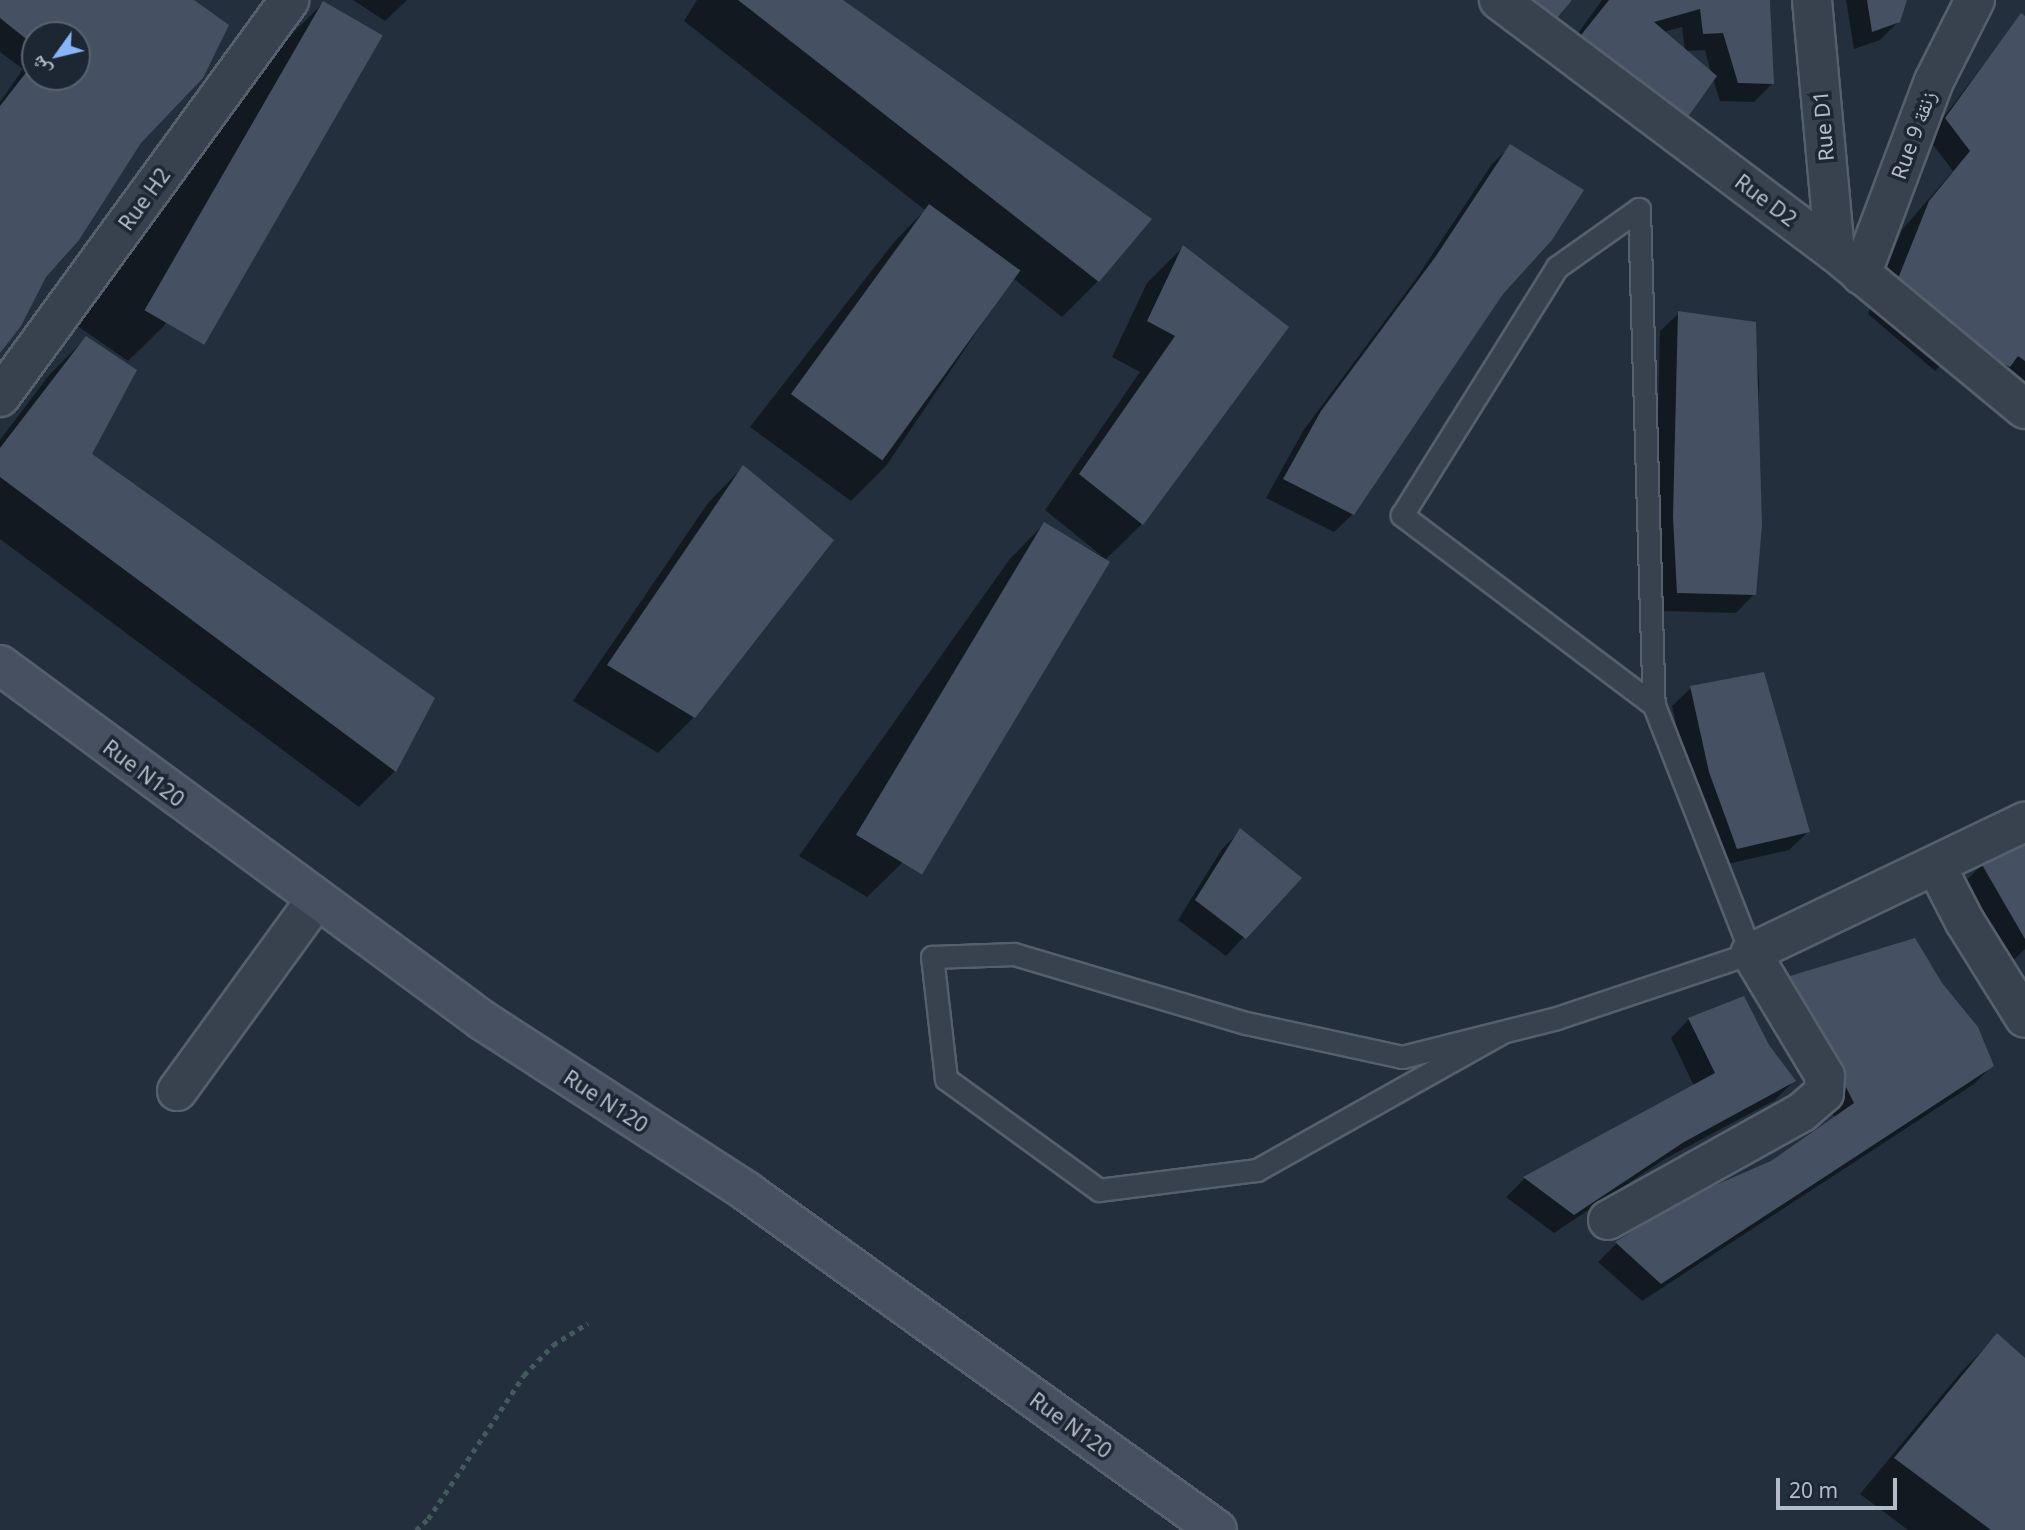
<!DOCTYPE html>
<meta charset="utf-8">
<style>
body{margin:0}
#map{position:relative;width:2025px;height:1530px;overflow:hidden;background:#242f3e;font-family:"Noto Sans","Noto Naskh Arabic",sans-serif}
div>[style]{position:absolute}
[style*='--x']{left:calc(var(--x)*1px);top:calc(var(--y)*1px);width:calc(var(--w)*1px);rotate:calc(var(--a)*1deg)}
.shadow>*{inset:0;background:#0007}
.building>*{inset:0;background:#455162;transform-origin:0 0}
.path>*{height:4.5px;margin-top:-2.25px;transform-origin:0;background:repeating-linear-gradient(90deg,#44595c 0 5px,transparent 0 10px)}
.roads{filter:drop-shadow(2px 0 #565f6c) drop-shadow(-2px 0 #565f6c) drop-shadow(0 2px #565f6c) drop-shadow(0 -2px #565f6c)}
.lane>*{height:21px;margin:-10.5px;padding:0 10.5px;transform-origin:10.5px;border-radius:10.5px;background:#38414e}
.street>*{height:38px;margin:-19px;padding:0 19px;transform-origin:19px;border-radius:19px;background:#38414e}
.secondary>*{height:38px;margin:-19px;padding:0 19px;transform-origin:19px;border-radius:19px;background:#465061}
span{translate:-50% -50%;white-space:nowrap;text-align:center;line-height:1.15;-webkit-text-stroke:7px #1d2633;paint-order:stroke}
.street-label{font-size:21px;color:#b4bcc9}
.north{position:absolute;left:21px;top:21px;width:70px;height:70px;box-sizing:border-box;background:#1d2633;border:2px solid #59626f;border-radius:50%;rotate:236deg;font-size:19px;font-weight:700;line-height:28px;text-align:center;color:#b4bcc9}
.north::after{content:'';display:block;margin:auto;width:24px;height:32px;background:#8ab4f8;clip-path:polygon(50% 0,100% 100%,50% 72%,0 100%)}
.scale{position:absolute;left:1776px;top:1478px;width:121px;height:32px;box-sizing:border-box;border:4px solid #b4bcc9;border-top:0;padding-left:9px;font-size:21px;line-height:24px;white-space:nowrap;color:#b4bcc9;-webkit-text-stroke:5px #1d2633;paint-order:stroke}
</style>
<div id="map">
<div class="shadow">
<div style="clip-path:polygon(evenodd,0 0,191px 0,140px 142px,44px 276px,0 350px,0 102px,23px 69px,0 52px,0 0,35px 35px,77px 35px,77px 77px,35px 77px,35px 35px)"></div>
<div style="clip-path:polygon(353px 0,407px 0,385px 21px)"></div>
<div style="clip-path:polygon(697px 0,840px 0,1098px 281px,1062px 317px,1013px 278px,886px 466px,851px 501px,750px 427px,894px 242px,925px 210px,684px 21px)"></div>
<div style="clip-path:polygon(evenodd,1602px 0,1770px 0,1773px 83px,1754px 102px,1720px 101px,1713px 79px,1556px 64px,1602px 0,1682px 27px,1685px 50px,1663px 32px,1682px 27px,1602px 0,1705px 50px,1711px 73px,1686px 51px,1705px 50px)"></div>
<div style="clip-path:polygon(1846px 0,1905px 0,1899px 21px,1880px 40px,1854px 49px)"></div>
<div style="clip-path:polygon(323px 3px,164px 326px,128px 361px,76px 325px,287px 39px)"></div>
<div style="clip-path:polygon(2021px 15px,2025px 19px,2025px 393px,1949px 357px,1935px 371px,1868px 314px,1902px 230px,1953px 171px,1928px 138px)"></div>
<div style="clip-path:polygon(1511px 146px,1501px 293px,1353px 514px,1334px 532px,1266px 498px,1303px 431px,1418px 276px,1492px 164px)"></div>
<div style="clip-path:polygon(1183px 247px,1287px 327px,1142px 524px,1105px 560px,903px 862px,867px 897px,799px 856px,1009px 560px,1044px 524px,1102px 556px,1045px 510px,1140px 372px,1112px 357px,1147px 283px)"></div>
<div style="clip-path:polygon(1679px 313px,1755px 324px,1759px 381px,1754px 594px,1736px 613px,1659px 611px,1655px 537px,1660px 331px)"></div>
<div style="clip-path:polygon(86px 338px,90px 455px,395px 771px,359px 807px,0 539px,0 440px,50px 374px)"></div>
<div style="clip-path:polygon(743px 467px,694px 717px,658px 753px,573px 701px,708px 503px)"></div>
<div style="clip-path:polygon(1691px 688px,1808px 832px,1789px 850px,1719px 866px,1691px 791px,1672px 706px)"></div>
<div style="clip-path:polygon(1240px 831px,1299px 878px,1226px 956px,1178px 920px,1222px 849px)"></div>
<div style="clip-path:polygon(2025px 846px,2025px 949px,2001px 972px,1954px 892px,1982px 865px)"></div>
<div style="clip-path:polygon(1791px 977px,1992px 1066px,1974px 1084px,1642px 1301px,1598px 1262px,1616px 1244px,1691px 1197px,1772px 1163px,1835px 1118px,1773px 996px)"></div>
<div style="clip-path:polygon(1689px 1019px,1768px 1046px,1794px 1081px,1775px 1100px,1663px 1160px,1554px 1233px,1506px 1197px,1524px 1179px,1694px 1086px,1671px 1038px)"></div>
<div style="clip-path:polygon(1997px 1336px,2025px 1361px,2025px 1530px,1908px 1530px,1860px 1494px,1962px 1371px)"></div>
</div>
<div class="building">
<div style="clip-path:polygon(0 0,194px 0,229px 25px,203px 78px,141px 143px,79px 240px,46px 277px,21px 326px,0 353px,0 106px,35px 61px,35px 77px,77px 77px,77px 35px,35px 35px,35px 46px,0 18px)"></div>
<div style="clip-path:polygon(738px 0,843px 0,1152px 219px,1099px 282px)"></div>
<div style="clip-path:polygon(1528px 0,1572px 0,1557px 18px)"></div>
<div style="clip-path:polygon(1609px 0,1770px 0,1774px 84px,1738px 83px,1723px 33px,1703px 34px,1700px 9px,1654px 22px,1717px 76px,1685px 121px,1573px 45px)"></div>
<div style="clip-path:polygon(1867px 0,1907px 0,1900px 22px,1872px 32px)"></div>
<div style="left:323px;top:1px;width:69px;height:357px;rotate:30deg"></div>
<div style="clip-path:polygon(2021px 13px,2025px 16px,2025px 361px,2018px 356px,2010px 367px,1964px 344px,1895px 286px,1929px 201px,1970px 151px,1945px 118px)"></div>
<div style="clip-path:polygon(1510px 144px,1584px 190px,1552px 240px,1503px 294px,1354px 515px,1283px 479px,1321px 411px,1436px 256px)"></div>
<div style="left:929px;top:204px;width:113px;height:235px;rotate:36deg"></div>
<div style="clip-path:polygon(1183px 245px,1289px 327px,1143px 525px,1079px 474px,1175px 336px,1147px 321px)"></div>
<div style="clip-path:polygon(1678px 311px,1756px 322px,1762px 525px,1756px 595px,1677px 593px,1673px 517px)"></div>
<div style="clip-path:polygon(86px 336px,137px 370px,92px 454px,435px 698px,396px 772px,0 477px,0 448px)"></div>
<div style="clip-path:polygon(743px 465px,834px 540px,695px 718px,607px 665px)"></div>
<div style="left:1044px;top:522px;width:77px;height:365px;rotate:31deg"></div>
<div style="clip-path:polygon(1764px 672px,1810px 832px,1737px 849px,1709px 772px,1690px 686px)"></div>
<div style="clip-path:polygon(1240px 828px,1302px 878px,1246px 939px,1195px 900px)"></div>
<div style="clip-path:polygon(2025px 844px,2025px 939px,1981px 863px)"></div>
<div style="clip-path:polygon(1915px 938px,1942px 983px,1978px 1027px,1994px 1066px,1661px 1284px,1615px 1242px,1690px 1196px,1771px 1161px,1854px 1103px,1790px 976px)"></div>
<div style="clip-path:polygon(1744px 996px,1769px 1045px,1796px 1081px,1684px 1142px,1574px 1215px,1523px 1177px,1715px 1073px,1688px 1018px)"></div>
<div style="clip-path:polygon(1997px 1333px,2025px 1358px,2025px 1530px,1991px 1530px,1894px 1458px)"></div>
</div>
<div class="path">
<div style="--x:416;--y:1530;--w:16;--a:-43"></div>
<div style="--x:428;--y:1519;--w:173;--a:-56.3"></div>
<div style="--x:524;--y:1375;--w:42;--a:-46"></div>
<div style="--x:553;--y:1345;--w:41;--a:-32.2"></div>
</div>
<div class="roads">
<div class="lane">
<div style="--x:1501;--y:1033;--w:280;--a:150.7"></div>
<div style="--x:1257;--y:1170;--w:159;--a:172.8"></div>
<div style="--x:1099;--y:1190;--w:189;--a:-144"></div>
<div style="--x:946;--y:1079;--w:123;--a:-96.5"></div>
<div style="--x:932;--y:957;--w:82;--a:-2.1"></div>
<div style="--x:1014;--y:954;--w:242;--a:16.6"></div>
<div style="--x:1246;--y:1023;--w:160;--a:12.3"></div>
<div style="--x:1402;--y:1057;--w:160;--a:-14.1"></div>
<div style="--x:1557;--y:1018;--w:205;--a:-18.5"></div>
<div style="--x:1751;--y:953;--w:266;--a:-111.4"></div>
<div style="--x:1654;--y:705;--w:316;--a:-143"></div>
<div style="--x:1402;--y:515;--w:292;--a:-58"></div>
<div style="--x:1557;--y:267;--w:100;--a:-35.3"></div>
<div style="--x:1639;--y:209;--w:496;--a:88.3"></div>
</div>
<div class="street">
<div style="--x:1499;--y:0;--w:420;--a:36.9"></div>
<div style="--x:1835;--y:252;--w:246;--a:39.6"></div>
<div style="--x:1812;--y:0;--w:253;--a:84.8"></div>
<div style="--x:1861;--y:275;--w:207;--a:-69.4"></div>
<div style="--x:1934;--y:81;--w:91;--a:-63.2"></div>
<div style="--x:0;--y:397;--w:491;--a:-53.9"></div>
<div style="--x:1937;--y:868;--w:61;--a:62.6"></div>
<div style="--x:1965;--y:922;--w:113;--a:58"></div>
<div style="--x:177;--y:1091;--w:235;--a:-54"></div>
<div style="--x:1608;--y:1220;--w:222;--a:-29.1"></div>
<div style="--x:1802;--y:1112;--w:29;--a:-41"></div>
<div style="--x:1824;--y:1093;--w:17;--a:-87"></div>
<div style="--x:1825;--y:1076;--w:144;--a:-121"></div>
<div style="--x:1751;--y:953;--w:304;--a:-25.6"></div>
</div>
<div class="secondary">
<div style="--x:0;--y:665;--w:599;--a:36.37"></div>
<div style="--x:482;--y:1020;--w:315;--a:32.9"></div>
<div style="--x:746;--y:1191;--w:580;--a:35.74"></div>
</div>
</div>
<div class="street-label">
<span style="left:1823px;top:126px;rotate:-95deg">Rue D1</span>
<span style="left:1913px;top:135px;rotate:-70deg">Rue 9 زنقة</span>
<span style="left:144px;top:199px;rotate:-54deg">Rue H2</span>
<span style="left:1766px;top:200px;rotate:37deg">Rue D2</span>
<span style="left:144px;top:773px;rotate:37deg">Rue N120</span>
<span style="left:606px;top:1101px;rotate:33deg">Rue N120</span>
<span style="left:1071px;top:1425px;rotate:36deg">Rue N120</span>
</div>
<div class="north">ش</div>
<div class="scale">20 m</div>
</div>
